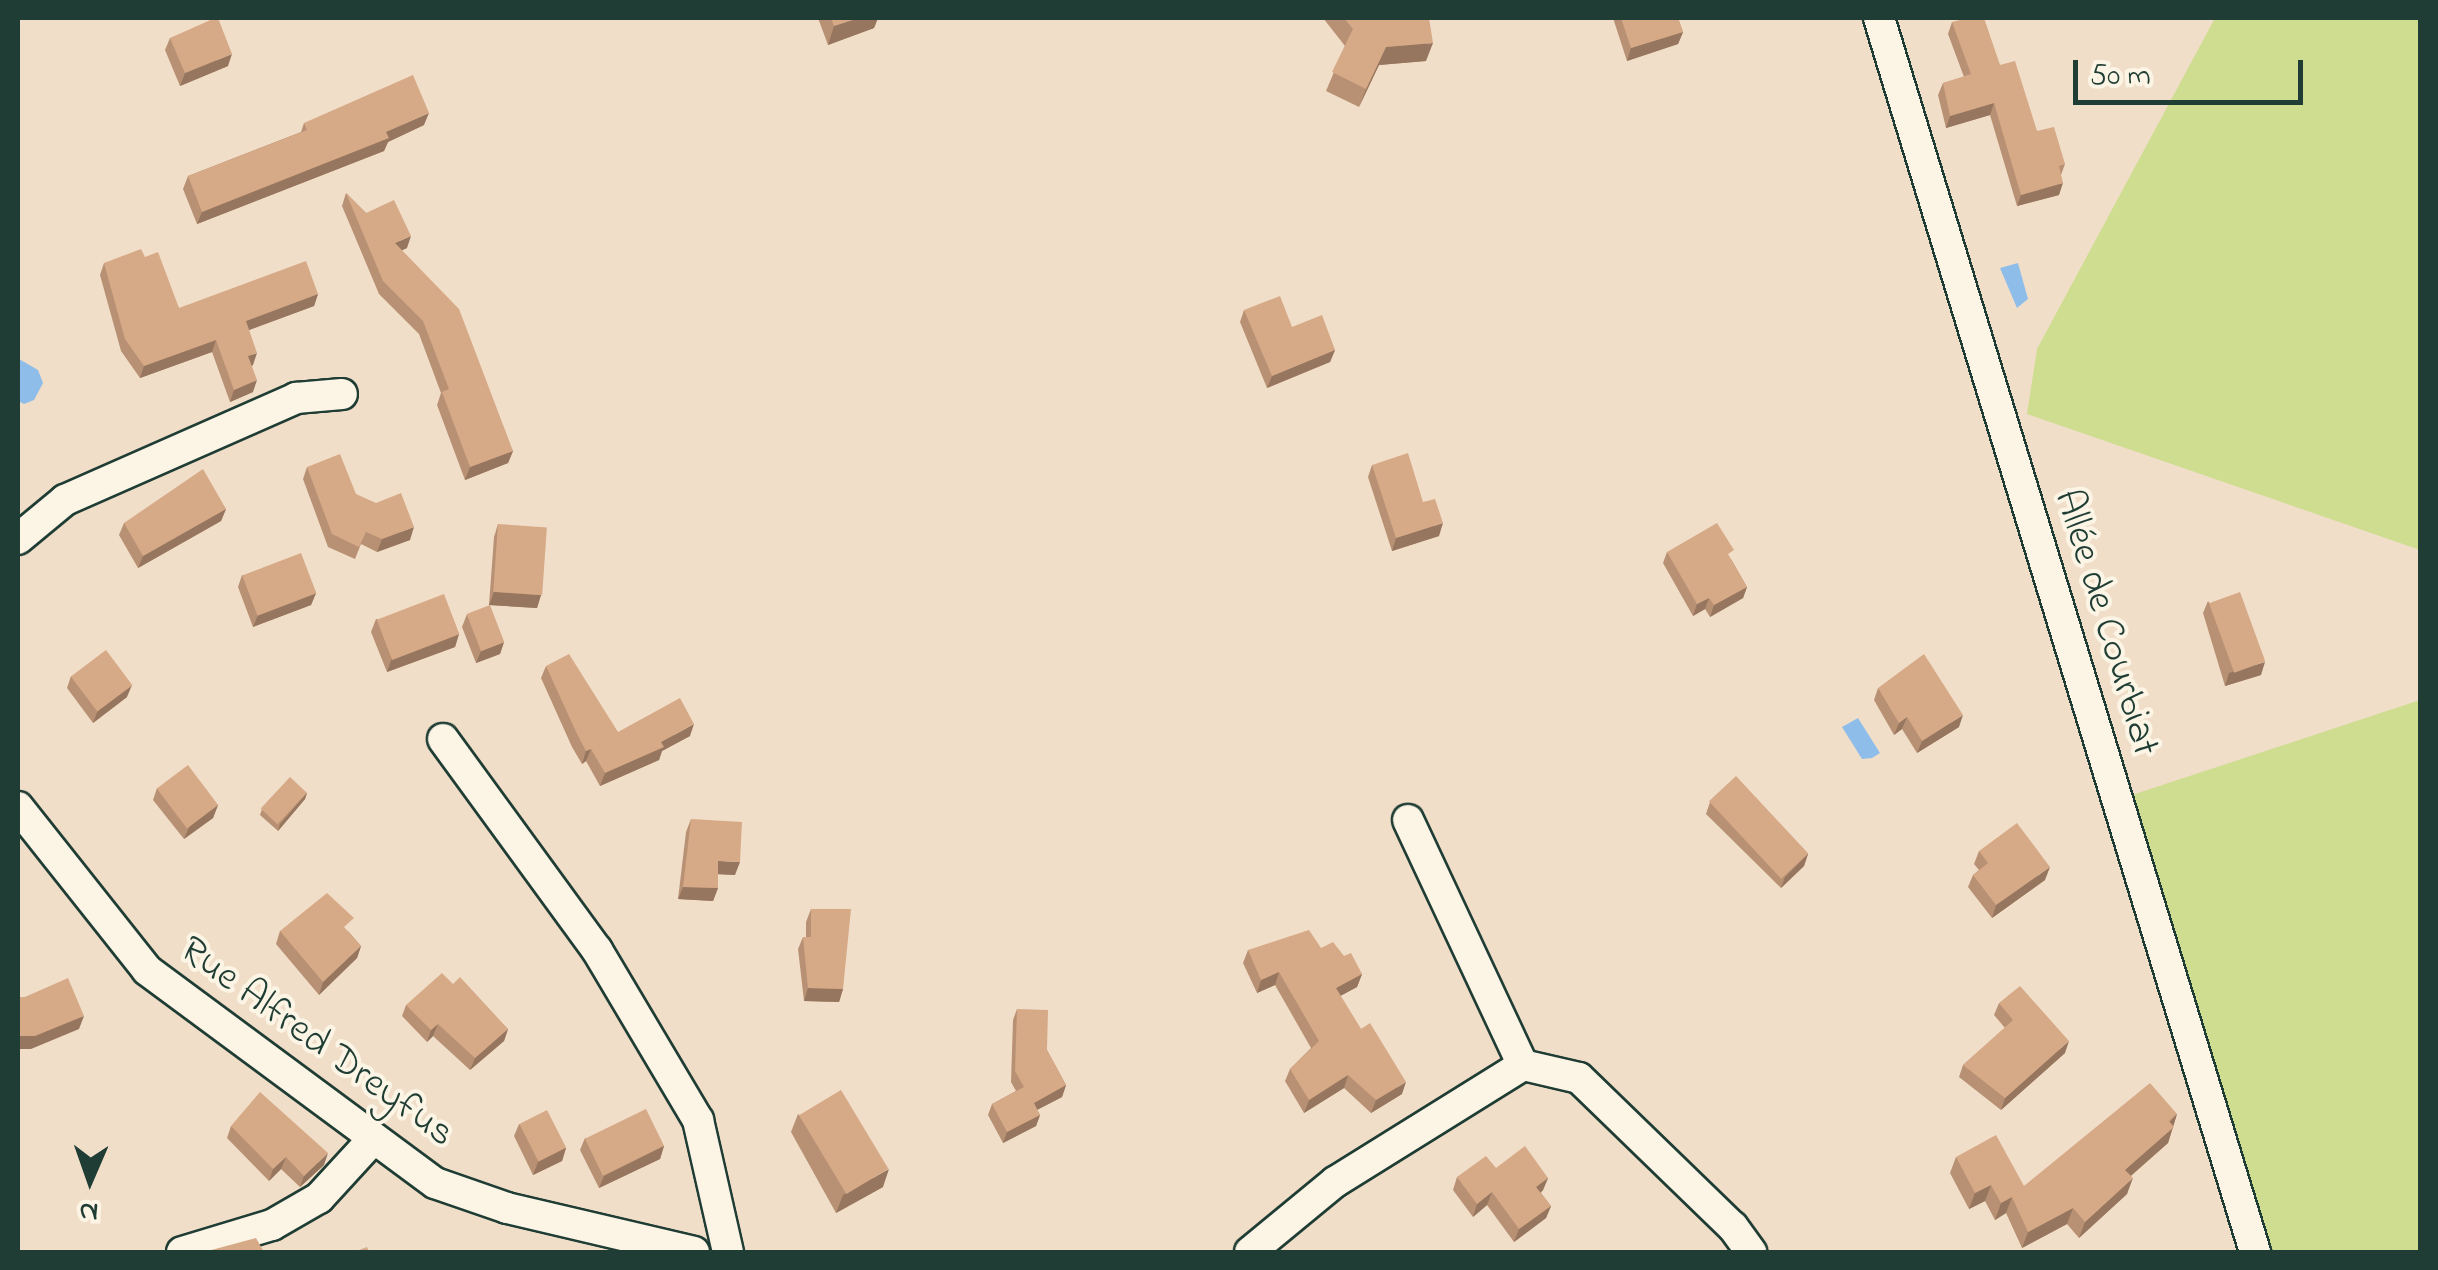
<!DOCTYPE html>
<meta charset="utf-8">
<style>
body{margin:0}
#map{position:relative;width:2438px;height:1270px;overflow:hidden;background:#f1dec9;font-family:"Indie Flower",sans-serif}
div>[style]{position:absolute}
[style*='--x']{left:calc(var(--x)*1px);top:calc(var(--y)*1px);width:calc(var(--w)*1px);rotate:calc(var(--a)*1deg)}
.green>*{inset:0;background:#cfdd90}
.water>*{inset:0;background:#8fbde9}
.roads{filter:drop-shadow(2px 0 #1f3d34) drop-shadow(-2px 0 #1f3d34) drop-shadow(0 2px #1f3d34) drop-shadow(0 -2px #1f3d34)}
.street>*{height:30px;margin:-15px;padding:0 15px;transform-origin:15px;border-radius:15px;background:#fcf5e5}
.wall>*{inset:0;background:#b89174}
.shaded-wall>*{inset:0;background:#96765e}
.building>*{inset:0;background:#d6a987;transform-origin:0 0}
span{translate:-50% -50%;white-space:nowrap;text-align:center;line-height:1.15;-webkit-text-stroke:8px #fcf5e5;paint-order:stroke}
.street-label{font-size:40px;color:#1f3d34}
.frame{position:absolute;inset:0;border:20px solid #1f3d34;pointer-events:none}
.north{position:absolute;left:40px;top:1130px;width:100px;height:100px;-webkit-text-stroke:8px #fcf5e5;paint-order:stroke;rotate:182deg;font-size:28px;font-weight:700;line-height:40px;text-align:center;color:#1f3d34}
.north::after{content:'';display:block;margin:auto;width:35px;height:45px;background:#1f3d34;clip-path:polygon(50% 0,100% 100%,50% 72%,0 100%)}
.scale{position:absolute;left:2073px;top:60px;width:230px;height:45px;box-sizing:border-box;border:5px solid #1f3d34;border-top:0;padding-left:12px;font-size:30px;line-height:35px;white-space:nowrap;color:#1f3d34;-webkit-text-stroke:8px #fcf5e5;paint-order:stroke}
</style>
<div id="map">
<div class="green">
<div style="clip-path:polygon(2215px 18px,2420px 18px,2420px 550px,2027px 414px,2037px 349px)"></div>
<div style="clip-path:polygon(2420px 700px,2420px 1252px,2273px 1252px,2132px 795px)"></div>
</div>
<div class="water">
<div style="clip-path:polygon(2018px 263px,2028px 299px,2017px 308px,2000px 268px)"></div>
<div style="clip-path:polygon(19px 359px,38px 370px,43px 383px,34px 400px,24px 404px,18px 401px)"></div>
<div style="clip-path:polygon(1858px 718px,1880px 753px,1872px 758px,1862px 759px,1842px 727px)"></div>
</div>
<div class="roads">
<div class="street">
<div style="--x:1879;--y:18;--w:1290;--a:73.05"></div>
<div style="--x:18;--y:539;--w:61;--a:-39.7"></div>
<div style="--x:65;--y:500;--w:253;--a:-23.8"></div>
<div style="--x:296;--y:398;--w:46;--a:-5"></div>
<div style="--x:443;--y:739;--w:261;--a:53.9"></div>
<div style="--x:597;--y:950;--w:198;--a:59.3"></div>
<div style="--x:698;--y:1120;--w:135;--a:77.2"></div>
<div style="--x:18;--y:807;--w:208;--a:51.6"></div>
<div style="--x:147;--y:970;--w:358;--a:36.5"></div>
<div style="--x:435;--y:1183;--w:76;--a:19.1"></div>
<div style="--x:507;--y:1208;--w:192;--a:13.2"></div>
<div style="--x:1408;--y:820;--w:271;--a:64.9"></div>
<div style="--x:182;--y:1252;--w:94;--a:-16.7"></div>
<div style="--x:272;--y:1225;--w:54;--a:-29.9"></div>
<div style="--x:319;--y:1198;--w:81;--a:-47.5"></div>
<div style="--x:1250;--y:1252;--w:110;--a:-39.5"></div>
<div style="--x:1335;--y:1182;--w:221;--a:-31.9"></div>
<div style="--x:1523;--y:1065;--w:57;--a:13.1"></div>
<div style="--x:1579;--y:1078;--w:214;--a:44.1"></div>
<div style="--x:1733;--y:1227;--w:31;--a:54"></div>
</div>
</div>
<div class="wall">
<div style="clip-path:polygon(818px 18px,878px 18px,874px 28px,828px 45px)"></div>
<div style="clip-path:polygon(1323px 18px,1429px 18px,1426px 61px,1379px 65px,1359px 107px,1326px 91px,1345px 46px)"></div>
<div style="clip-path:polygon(1613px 18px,1678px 18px,1683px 32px,1678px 44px,1627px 61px)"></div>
<div style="clip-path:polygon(1952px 22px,2000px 65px,2037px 131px,2065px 164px,2061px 175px,2059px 195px,2017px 206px,1990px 115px,1946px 128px,1938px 95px,1943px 83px,1964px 77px,1948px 34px)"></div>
<div style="clip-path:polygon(170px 38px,228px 66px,180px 86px,165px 50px)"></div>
<div style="clip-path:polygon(304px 123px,424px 125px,388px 142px,384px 151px,197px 224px,183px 189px,188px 176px,301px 132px)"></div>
<div style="clip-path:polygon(346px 193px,366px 213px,407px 248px,402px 250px,513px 451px,508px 463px,465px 480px,437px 405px,441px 393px,419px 334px,379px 294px,342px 206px)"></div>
<div style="clip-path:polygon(145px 257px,179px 308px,318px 294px,314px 306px,249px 330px,253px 365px,252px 366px,253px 392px,230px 402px,212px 352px,140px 378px,121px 351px,100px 275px,104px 263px)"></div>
<div style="clip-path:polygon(1244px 310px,1292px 327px,1335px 350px,1330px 362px,1267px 388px,1240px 322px)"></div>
<div style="clip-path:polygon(1372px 465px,1423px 502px,1439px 536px,1392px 551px,1368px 477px)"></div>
<div style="clip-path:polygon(307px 467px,356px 494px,410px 540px,377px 552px,361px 544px,355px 559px,328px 547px,303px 479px)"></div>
<div style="clip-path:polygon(226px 509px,221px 521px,138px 568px,119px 535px,124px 523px)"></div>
<div style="clip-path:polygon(498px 524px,541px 595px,537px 608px,489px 605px,494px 537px)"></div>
<div style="clip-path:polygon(1667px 552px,1731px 559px,1747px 587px,1743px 598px,1710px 617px,1705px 609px,1693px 616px,1663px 563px)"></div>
<div style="clip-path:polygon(242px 575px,316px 593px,311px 605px,253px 627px,238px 587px)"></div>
<div style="clip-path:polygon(2208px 601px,2261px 675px,2225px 686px,2203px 613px)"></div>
<div style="clip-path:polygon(467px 614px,504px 642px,500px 654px,476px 663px,462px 627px)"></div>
<div style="clip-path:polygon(376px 619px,459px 634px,455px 647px,387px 672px,371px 632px)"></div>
<div style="clip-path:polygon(546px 666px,618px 732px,690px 736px,662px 751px,659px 760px,600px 786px,586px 761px,582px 764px,572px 747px,541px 678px)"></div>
<div style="clip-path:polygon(71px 676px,127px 697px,93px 723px,67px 688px)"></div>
<div style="clip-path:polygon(1878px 688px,1959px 727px,1917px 753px,1902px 729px,1894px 735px,1874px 700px)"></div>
<div style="clip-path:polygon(157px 788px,218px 805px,213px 818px,184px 839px,153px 800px)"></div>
<div style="clip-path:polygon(307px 793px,305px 799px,278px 831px,260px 815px,262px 809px)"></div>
<div style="clip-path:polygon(1710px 802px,1808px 854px,1804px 866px,1781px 888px,1706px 814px)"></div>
<div style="clip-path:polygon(691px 819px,735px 875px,718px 874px,718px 888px,713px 901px,678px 899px,686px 832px)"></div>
<div style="clip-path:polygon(1979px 851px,2045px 880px,1992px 918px,1968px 887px,1973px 875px,1979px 870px,1974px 864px)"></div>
<div style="clip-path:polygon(811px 909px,843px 989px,839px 1002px,804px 1001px,798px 949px,803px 937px,806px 937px,806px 922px)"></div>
<div style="clip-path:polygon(280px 931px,348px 931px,361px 946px,357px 958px,319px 995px,276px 944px)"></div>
<div style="clip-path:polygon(1321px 948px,1344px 956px,1362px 974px,1357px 987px,1340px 996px,1402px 1094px,1371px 1113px,1344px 1088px,1304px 1113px,1285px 1081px,1290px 1069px,1311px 1048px,1275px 985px,1257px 993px,1243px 963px,1248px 950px)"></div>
<div style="clip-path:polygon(453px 984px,508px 1029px,504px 1041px,470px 1070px,433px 1036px,427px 1042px,402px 1016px,406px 1005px)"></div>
<div style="clip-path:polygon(1999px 1003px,2065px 1053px,2001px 1110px,1959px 1077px,1963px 1065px,2005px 1028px,1994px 1015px)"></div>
<div style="clip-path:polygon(1017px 1009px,1047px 1050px,1066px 1085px,1062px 1097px,1037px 1110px,1040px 1115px,1036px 1126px,1003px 1143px,988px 1115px,992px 1104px,1016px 1091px,1011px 1082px,1013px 1020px)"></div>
<div style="clip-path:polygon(798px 1114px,883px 1187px,836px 1213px,791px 1132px)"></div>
<div style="clip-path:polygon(2177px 1114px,2168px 1143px,2131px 1176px,2127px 1194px,2079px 1238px,2067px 1224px,2022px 1248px,2006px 1213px,1995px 1220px,1985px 1201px,1969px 1209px,1950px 1173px,1956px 1157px,2024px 1186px)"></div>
<div style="clip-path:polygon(519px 1124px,566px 1148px,562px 1161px,533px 1175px,514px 1136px)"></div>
<div style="clip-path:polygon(231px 1126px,324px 1165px,300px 1187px,281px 1169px,269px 1181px,227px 1138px)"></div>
<div style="clip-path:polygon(585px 1138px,664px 1146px,660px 1159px,599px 1188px,580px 1150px)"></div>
<div style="clip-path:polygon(1496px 1168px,1548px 1178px,1543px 1190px,1541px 1193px,1551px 1206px,1546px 1218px,1514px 1242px,1487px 1205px,1473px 1217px,1453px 1190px,1457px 1177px)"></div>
</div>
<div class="shaded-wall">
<div style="clip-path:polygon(859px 18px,878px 18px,874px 28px,828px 45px,834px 26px)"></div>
<div style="clip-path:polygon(1683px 32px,1678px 44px,1627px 61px,1631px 48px)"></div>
<div style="clip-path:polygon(1433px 43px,1426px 61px,1379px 65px,1359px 107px,1366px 89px,1386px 47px)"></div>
<div style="clip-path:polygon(232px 54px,228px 66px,180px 86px,185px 73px)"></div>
<div style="clip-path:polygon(1994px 103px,1990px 115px,1946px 128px,1950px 116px)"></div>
<div style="clip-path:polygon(429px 113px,424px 125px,388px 142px,384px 151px,197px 224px,202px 212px)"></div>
<div style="clip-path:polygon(2063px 183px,2059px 195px,2017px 206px,2021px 195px)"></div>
<div style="clip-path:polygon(411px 236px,407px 248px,390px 256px,395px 243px)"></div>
<div style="clip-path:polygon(318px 294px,314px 306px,241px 333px,246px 321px)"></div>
<div style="clip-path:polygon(216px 340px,212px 352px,140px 378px,144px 366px)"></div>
<div style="clip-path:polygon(1335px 350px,1330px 362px,1267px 388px,1272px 376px)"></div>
<div style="clip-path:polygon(257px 353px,253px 365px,244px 368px,248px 356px)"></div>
<div style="clip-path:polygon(257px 380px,253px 392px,230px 402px,234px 390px)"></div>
<div style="clip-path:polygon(513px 451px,508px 463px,465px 480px,470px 467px)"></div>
<div style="clip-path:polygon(226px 509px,221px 521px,138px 568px,143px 556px)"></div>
<div style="clip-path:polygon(1443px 523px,1439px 536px,1392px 551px,1396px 538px)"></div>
<div style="clip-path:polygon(414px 527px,410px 540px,377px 552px,382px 539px)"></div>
<div style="clip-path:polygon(1747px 587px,1743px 598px,1710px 617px,1714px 605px)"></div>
<div style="clip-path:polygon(494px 592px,541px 595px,537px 608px,489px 605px)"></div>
<div style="clip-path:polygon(316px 593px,311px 605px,253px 627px,258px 615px)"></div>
<div style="clip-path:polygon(1709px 598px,1705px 609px,1693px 616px,1697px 604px)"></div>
<div style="clip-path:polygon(459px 634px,455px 647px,387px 672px,391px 660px)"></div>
<div style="clip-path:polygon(504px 642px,500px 654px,476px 663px,481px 651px)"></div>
<div style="clip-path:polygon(2265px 662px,2261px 675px,2225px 686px,2229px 673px)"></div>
<div style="clip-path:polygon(132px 685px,127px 697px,93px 723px,98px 710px)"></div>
<div style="clip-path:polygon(1963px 715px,1959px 727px,1917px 753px,1922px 741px)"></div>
<div style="clip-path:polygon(1907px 717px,1902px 729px,1894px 735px,1899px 723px)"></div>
<div style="clip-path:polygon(694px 724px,690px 736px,662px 751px,659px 760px,600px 786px,605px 773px)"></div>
<div style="clip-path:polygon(591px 749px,586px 761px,582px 764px,586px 751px)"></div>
<div style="clip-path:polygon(307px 793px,305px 799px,278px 831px,280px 824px)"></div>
<div style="clip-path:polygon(218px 805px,213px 818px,184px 839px,189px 827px)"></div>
<div style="clip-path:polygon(1808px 854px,1804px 866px,1781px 888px,1785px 877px)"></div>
<div style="clip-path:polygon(718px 861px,740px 862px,735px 875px,714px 874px)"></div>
<div style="clip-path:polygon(2050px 867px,2045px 880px,1992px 918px,1996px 905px)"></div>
<div style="clip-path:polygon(683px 887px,718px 888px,713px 901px,678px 899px)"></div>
<div style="clip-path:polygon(361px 946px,357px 958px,319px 995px,323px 982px)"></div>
<div style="clip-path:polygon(1279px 972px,1275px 985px,1257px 993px,1261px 980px)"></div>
<div style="clip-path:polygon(1362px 974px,1357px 987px,1331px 1001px,1336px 988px)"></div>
<div style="clip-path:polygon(808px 988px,843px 989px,839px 1002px,804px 1001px)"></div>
<div style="clip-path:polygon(84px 1016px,79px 1029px,31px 1049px,18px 1049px,18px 1036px)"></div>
<div style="clip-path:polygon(438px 1024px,433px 1036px,427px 1042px,431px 1030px)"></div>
<div style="clip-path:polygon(508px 1029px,504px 1041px,470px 1070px,475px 1058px)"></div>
<div style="clip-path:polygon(2069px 1041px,2065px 1053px,2001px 1110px,2005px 1098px)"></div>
<div style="clip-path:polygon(1348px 1075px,1344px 1088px,1304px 1113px,1309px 1100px)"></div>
<div style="clip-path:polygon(1406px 1082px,1402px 1094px,1371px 1113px,1376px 1100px)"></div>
<div style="clip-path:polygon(1066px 1085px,1062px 1097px,1029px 1114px,1034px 1103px)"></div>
<div style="clip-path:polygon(2177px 1114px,2168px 1143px,2119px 1186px,2125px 1170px)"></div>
<div style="clip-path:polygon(1040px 1115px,1036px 1126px,1003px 1143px,1007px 1132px)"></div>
<div style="clip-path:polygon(664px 1146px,660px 1159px,599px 1188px,604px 1176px)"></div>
<div style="clip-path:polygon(566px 1148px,562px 1161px,533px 1175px,538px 1162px)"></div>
<div style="clip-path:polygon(328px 1153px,324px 1165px,300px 1187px,304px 1176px)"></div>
<div style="clip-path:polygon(286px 1157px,281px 1169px,269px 1181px,273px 1169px)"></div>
<div style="clip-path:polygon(889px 1169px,883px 1187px,836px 1213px,843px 1195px)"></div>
<div style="clip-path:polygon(1548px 1178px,1543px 1190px,1532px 1199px,1536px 1187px)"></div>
<div style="clip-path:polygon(2133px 1178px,2127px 1194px,2079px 1238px,2085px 1222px)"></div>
<div style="clip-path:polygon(1991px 1185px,1985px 1201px,1969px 1209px,1975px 1193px)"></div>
<div style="clip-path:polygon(1492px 1192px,1487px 1205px,1473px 1217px,1477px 1204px)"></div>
<div style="clip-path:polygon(2012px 1197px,2006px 1213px,1995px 1220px,2001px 1203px)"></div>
<div style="clip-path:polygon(1551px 1206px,1546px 1218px,1514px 1242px,1519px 1229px)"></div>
<div style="clip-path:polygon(2073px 1208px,2067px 1224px,2022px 1248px,2028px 1232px)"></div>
</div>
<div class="building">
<div style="clip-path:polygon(215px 18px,218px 18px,232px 54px,185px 73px,170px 38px)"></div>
<div style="clip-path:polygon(831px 18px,859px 18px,834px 26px)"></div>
<div style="clip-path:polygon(1344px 18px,1429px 18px,1433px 43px,1386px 47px,1366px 89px,1332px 72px,1353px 29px)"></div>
<div style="clip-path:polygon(1621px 18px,1678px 18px,1683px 32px,1631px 48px)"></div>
<div style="clip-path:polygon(1968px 18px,1984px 18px,2000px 65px,2015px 61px,2037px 131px,2054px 127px,2065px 164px,2059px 166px,2063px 183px,2021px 195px,1994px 103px,1950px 116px,1943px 83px,1971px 74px,1952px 22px)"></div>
<div style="clip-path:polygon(413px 75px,429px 113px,386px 132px,389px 138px,202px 212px,188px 176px,307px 130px,304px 123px)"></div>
<div style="clip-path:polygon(346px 193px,366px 213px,394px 200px,411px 236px,395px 243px,459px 309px,513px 451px,470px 467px,442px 392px,449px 389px,423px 321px,383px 281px)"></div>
<div style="clip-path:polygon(141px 249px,145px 257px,158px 252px,179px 308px,306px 261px,318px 294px,246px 321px,257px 353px,248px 356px,257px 380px,234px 390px,216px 340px,144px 366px,125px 339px,104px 263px)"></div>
<div style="clip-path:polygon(1280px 296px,1292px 327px,1322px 315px,1335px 350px,1272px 376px,1244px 310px)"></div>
<div style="clip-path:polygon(1408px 453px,1423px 502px,1435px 499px,1443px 523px,1396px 538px,1372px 465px)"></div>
<div style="clip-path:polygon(340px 454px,356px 494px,376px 503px,401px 493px,414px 527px,382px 539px,366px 532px,359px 547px,332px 534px,307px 467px)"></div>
<div style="clip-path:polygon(203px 469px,226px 509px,143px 556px,124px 523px)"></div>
<div style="clip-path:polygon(1717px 523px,1734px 550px,1728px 554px,1747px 587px,1714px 605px,1709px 598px,1697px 604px,1667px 552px)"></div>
<div style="left:498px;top:524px;width:49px;height:68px;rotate:4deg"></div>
<div style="left:301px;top:553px;width:43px;height:63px;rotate:69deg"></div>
<div style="left:2240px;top:592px;width:74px;height:33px;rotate:70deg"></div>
<div style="left:444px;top:594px;width:43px;height:72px;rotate:69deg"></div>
<div style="left:490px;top:605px;width:40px;height:25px;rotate:69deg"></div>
<div style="left:106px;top:650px;width:44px;height:44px;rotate:53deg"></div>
<div style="clip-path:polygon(569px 654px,618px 732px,680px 698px,694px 724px,661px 742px,664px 747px,605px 773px,591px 749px,586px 751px,577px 734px,546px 666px)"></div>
<div style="clip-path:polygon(1924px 654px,1963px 715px,1922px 741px,1907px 717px,1899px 723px,1878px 688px)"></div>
<div style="left:188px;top:765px;width:50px;height:39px;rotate:53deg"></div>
<div style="left:1736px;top:776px;width:106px;height:37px;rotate:47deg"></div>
<div style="left:290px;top:777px;width:23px;height:43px;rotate:43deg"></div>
<div style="clip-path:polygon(691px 819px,742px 822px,740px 862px,718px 861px,718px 888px,683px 887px)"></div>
<div style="clip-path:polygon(2017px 823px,2050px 867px,1996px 905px,1973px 875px,1988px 863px,1979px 851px)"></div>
<div style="clip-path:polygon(327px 893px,354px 918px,344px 927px,361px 946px,323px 982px,280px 931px)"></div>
<div style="clip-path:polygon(811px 909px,851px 909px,843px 989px,808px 988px,803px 937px,811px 937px)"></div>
<div style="clip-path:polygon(1309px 930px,1321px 948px,1333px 942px,1344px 956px,1351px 953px,1362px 974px,1336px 988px,1361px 1029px,1370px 1023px,1406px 1082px,1376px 1100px,1348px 1075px,1309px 1100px,1290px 1069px,1319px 1041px,1279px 972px,1261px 980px,1248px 950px)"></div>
<div style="clip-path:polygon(442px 973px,453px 984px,460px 977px,508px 1029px,475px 1058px,438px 1024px,431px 1030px,406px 1005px)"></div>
<div style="clip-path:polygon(68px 978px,84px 1016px,35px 1036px,18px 1036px,18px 997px,25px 997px)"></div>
<div style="clip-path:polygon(2020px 986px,2069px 1041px,2005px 1098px,1963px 1065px,2013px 1020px,1999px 1003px)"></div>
<div style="clip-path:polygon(1017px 1009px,1048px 1010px,1047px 1050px,1066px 1085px,1034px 1103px,1040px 1115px,1007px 1132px,992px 1104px,1024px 1087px,1015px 1071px)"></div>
<div style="clip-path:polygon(2150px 1083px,2177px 1114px,2169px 1121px,2174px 1127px,2125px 1170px,2133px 1178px,2085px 1222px,2073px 1208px,2028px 1232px,2012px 1197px,2001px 1203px,1991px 1185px,1975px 1193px,1956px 1157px,1996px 1135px,2024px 1186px)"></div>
<div style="left:841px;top:1090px;width:92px;height:49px;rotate:59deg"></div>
<div style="clip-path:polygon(260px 1092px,328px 1153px,304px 1176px,286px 1157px,273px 1169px,231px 1126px)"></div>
<div style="left:646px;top:1109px;width:41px;height:68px;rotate:64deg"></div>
<div style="left:547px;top:1110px;width:42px;height:31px;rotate:63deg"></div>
<div style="clip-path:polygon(1525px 1146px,1548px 1178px,1536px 1187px,1551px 1206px,1519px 1229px,1492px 1192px,1477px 1204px,1457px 1177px,1486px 1156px,1496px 1168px)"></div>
<div style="clip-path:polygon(256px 1238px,264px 1252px,204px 1252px)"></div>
<div style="clip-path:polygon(367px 1247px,369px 1252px,354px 1252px)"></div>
</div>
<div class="street-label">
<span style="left:2105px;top:623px;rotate:73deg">Allée de Courbiat</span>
<span style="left:316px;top:1043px;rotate:36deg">Rue Alfred Dreyfus</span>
</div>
<div class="frame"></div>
<div class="north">N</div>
<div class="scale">50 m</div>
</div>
